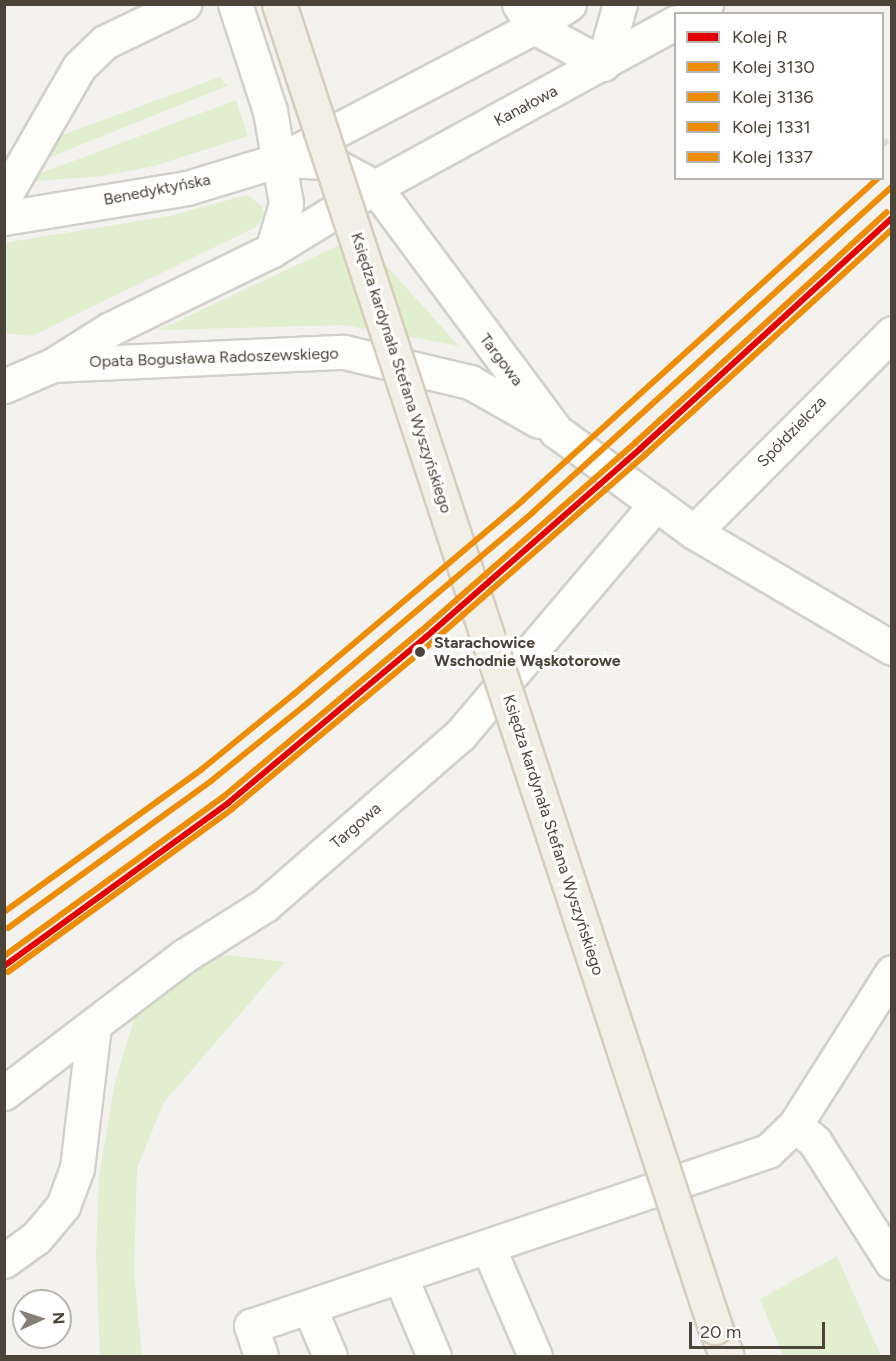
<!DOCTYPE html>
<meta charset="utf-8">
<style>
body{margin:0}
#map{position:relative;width:896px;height:1361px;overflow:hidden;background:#f4f2ee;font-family:Figtree,sans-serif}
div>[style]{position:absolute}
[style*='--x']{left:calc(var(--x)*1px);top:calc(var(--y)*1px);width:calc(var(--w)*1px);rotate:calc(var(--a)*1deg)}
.green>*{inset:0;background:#e1eecf}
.roads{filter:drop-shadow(2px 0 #d2d0cb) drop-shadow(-2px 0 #d2d0cb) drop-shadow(0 2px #d2d0cb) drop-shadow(0 -2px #d2d0cb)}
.minor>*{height:33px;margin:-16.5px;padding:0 16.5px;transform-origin:16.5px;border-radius:16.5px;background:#fdfdfc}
.major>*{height:33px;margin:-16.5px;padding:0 16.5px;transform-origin:16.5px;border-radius:16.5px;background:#f2efe6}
.rail>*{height:4.5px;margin-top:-2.25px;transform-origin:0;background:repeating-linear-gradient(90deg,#dbdbda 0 8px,transparent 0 16px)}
.bridges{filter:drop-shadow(2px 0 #d6cebb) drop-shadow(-2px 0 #d6cebb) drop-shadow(0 2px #d6cebb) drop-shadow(0 -2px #d6cebb)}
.major-bridge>*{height:33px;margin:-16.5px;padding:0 16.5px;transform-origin:16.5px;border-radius:16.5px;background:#f2efe6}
.rail-1>*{height:6px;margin:-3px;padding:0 3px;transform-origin:3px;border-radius:3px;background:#e50000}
.rail-2>*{height:6px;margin:-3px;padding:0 3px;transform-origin:3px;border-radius:3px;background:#ed8d06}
.rail-3>*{height:6px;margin:-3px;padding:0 3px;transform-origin:3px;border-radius:3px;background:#ed8d06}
.rail-4>*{height:6px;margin:-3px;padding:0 3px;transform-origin:3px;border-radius:3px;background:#ed8d06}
.rail-5>*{height:6px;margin:-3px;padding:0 3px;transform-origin:3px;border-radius:3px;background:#ed8d06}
.dots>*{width:16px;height:16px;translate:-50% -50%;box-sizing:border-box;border:3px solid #fff;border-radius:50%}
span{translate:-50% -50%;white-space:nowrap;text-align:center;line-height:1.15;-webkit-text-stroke:6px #fff;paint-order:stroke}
.street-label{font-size:16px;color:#4b4439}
.stop-label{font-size:16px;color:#4b4439;font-weight:700}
.left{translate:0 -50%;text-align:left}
.frame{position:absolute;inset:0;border:6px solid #4b4439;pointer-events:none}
.legend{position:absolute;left:674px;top:12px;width:210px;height:168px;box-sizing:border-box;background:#fff;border:2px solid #b7b4b0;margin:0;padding:8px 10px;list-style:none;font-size:18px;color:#4b4439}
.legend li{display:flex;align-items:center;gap:12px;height:30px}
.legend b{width:30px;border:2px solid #b7b4b0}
.north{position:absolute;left:12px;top:1289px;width:60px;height:60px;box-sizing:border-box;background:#fff;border:2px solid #b7b4b0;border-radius:50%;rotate:87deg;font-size:16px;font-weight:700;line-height:24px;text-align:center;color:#4b4439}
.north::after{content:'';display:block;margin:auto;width:21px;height:27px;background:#868178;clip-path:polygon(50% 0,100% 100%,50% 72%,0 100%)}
.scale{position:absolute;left:689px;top:1322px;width:136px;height:27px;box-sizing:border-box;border:3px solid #4b4439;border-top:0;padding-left:8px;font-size:18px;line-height:21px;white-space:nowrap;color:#4b4439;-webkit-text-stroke:4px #fff;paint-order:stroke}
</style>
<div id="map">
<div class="green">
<div style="clip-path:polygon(220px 77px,227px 86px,41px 161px,51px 139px)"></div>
<div style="clip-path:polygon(236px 100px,248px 136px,154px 166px,102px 176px,37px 181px,36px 175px)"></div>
<div style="clip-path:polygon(247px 195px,262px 206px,264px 215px,256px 227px,32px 336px,5px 333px,5px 245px,9px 242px,169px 216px)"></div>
<div style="clip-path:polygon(337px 246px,373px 251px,459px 346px,345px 325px,159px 330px)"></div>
<div style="clip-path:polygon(220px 954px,285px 962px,164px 1102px,137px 1168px,134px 1272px,142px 1356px,100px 1356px,96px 1253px,99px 1177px,114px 1086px,138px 1006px)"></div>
<div style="clip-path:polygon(837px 1256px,881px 1356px,783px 1356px,760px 1299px)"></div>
</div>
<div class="roads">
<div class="minor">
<div style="--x:235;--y:4;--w:113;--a:71.9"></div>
<div style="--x:270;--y:111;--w:94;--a:80.2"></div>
<div style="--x:286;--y:204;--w:48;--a:106.9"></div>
<div style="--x:519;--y:4;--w:27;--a:57"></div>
<div style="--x:534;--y:27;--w:78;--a:28.2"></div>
<div style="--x:603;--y:64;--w:62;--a:-74.2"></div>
<div style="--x:690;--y:14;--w:19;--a:-32"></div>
<div style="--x:299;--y:150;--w:265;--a:-27.6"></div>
<div style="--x:534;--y:27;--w:42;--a:-33.3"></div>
<div style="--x:4;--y:197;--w:150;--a:-60"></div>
<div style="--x:79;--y:67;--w:36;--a:-44"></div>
<div style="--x:105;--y:42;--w:88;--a:-25.7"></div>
<div style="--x:4;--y:218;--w:185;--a:-9.3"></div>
<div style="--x:187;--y:188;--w:96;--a:-16.9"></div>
<div style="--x:279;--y:160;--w:49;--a:2.3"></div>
<div style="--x:328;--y:162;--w:53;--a:28"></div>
<div style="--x:375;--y:187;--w:304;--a:53.4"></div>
<div style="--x:556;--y:431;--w:171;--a:36.2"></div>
<div style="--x:694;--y:532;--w:229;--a:30.4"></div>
<div style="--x:53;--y:365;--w:67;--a:-32.3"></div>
<div style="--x:110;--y:329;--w:180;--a:-26"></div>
<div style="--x:272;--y:250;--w:121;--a:-31.5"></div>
<div style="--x:375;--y:187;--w:343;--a:-28.7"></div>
<div style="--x:4;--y:386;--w:53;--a:-23.2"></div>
<div style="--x:53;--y:365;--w:291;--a:-2.6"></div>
<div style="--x:344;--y:352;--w:130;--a:13.4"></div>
<div style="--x:470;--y:382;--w:79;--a:29.5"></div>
<div style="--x:694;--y:532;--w:281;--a:-45.1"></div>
<div style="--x:4;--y:1093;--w:226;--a:-37.3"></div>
<div style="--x:184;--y:956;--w:96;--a:-32.2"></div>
<div style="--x:265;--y:905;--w:259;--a:-41.1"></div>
<div style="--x:460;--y:735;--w:303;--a:-49.7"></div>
<div style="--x:795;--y:1125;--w:26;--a:40"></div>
<div style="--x:815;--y:1142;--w:143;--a:57.5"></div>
<div style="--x:488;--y:1247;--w:119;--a:66.7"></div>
<div style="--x:4;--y:1261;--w:39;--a:-36"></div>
<div style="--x:36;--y:1238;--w:42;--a:-49.8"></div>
<div style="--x:63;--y:1206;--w:40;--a:-69.8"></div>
<div style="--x:77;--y:1168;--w:144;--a:-83.2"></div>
<div style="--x:400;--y:1276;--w:87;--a:67"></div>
<div style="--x:309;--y:1307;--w:53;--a:66.8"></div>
<div style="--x:261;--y:1356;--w:32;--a:-108"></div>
<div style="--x:251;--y:1326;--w:546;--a:-18.7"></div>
<div style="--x:768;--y:1151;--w:37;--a:-44"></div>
<div style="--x:795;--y:1125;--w:181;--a:-57.6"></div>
</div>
<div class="major">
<div style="--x:715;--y:1327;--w:31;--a:68"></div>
</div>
</div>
<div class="rail">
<div style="--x:882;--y:145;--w:13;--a:-42"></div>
</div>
<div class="bridges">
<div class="major-bridge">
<div style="--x:279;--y:4;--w:1393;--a:71.76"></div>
</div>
</div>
<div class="rail-1">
<div style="--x:4;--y:966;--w:277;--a:-36"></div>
<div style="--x:228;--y:803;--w:258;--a:-40"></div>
<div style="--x:426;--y:637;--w:286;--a:-41.3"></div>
<div style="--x:641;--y:448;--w:340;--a:-42.5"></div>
</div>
<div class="rail-2">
<div style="--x:8;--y:972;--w:277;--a:-36"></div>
<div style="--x:232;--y:809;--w:259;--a:-39.8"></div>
<div style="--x:431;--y:643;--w:286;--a:-41.3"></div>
<div style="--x:646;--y:454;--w:333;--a:-42.4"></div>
</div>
<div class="rail-3">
<div style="--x:4;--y:956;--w:271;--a:-36"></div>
<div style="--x:223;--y:797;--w:258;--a:-40"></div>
<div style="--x:421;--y:631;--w:286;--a:-41.3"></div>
<div style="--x:636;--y:442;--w:340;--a:-42.5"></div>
</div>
<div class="rail-4">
<div style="--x:8;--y:928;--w:251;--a:-35.9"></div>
<div style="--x:211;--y:781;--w:119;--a:-38.9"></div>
<div style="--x:304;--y:706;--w:299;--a:-40.2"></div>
<div style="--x:532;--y:513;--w:486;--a:-42.2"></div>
</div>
<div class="rail-5">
<div style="--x:4;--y:912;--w:244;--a:-35.8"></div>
<div style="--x:202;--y:769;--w:119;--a:-39.2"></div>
<div style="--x:294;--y:694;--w:299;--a:-40.2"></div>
<div style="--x:522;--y:501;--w:481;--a:-42.2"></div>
</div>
<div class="dots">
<div style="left:420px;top:652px;background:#4b4439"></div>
</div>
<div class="street-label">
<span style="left:526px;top:106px;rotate:-28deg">Kanałowa</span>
<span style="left:157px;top:190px;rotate:-11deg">Benedyktyńska</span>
<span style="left:214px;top:358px;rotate:-2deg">Opata Bogusława Radoszewskiego</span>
<span style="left:501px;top:360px;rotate:53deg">Targowa</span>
<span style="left:401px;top:373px;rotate:72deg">Księdza kardynała Stefana Wyszyńskiego</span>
<span style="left:792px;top:432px;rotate:-46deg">Spółdzielcza</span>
<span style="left:356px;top:826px;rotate:-41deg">Targowa</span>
<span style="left:553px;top:835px;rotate:72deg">Księdza kardynała Stefana Wyszyńskiego</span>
</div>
<div class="stop-label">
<span class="left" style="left:434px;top:652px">Starachowice<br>Wschodnie Wąskotorowe</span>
</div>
<div class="frame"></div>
<ul class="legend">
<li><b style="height:8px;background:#e50000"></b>Kolej R</li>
<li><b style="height:8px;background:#ed8d06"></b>Kolej 3130</li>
<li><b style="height:8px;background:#ed8d06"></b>Kolej 3136</li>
<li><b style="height:8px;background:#ed8d06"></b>Kolej 1331</li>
<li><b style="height:8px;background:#ed8d06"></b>Kolej 1337</li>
</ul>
<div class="north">N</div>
<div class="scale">20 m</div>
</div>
